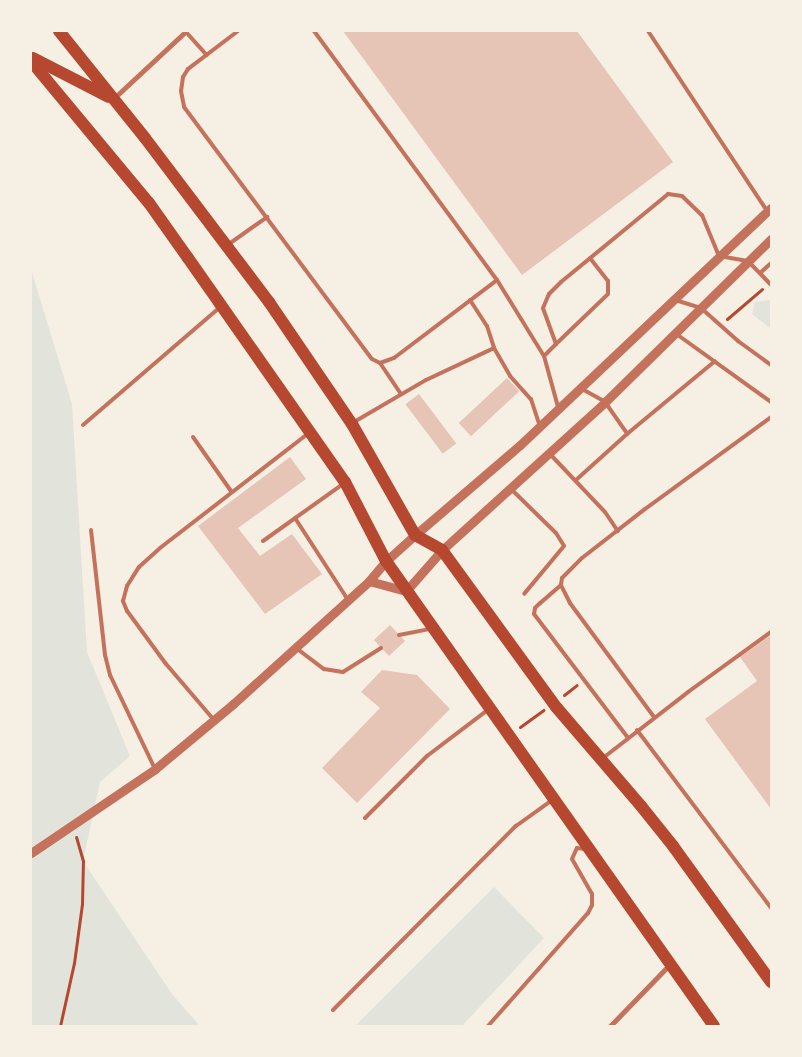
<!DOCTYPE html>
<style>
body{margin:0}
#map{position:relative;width:802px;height:1057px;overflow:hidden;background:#f6efe4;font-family:"Titillium Web",sans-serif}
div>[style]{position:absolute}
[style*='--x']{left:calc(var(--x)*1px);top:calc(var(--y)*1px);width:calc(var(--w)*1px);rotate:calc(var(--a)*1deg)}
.green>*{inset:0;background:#e2e4dc}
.building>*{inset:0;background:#e6c5b7;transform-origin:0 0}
.path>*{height:3px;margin:-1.5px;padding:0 1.5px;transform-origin:1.5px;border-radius:1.5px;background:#b5482f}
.service>*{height:4px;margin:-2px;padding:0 2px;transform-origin:2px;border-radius:2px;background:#c5725c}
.minor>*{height:5px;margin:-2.5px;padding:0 2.5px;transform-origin:2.5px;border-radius:2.5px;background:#c5725c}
.tertiary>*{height:9px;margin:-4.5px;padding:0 4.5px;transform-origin:4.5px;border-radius:4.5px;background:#c5725c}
.primary>*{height:12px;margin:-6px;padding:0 6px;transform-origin:6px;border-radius:6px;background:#b5482f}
span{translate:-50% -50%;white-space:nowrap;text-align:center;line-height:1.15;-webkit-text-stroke:5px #f6efe4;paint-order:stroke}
.frame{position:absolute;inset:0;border:32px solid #f6efe4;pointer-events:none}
</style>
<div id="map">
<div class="green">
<div style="clip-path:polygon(31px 269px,72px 404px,87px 652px,130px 756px,100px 782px,83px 861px,172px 994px,200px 1026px,31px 1026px)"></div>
<div style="clip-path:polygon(769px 300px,771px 302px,771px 329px,752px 314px,755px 302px)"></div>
<div style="clip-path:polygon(494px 887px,544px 938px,462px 1026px,356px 1025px)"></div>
</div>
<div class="building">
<div style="clip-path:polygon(343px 31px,577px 31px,673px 162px,522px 275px)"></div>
<div style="left:507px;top:378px;width:18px;height:66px;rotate:47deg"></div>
<div style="left:419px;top:394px;width:62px;height:17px;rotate:53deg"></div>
<div style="clip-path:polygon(290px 457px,306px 479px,238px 528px,260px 556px,292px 534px,322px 574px,265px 614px,198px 526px)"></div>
<div style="left:390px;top:625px;width:22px;height:22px;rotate:47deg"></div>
<div style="clip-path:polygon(771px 635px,771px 809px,705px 719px,757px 681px,740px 657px)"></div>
<div style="clip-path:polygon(382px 670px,417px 675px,450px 709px,357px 803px,322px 768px,380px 708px,361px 692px)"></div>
</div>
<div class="path">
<div style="--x:727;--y:319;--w:46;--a:-40.6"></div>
<div style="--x:564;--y:695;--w:16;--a:-38"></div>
<div style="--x:520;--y:727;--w:29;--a:-36"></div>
<div style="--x:60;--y:1026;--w:65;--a:-77.5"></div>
<div style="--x:74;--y:963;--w:60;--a:-82.3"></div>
<div style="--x:82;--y:904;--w:43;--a:-88.7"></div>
<div style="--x:83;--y:861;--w:25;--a:-106"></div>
</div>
<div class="service">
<div style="--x:238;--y:31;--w:63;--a:142.8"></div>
<div style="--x:188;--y:69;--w:9;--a:122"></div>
<div style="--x:183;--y:77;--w:14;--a:98"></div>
<div style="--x:181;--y:91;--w:16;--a:79"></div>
<div style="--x:184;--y:107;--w:314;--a:53.3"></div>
<div style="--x:372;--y:359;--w:9;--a:27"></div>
<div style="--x:380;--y:363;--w:15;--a:-20"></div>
<div style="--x:394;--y:358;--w:129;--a:-37.1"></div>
<div style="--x:314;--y:31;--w:309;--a:53.7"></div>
<div style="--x:497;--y:280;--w:89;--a:58.3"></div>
<div style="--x:544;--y:356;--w:53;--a:74.6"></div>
<div style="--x:648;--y:31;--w:216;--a:56.5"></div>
<div style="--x:186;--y:32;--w:31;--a:48"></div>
<div style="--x:229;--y:244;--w:47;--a:-35.4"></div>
<div style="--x:760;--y:273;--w:15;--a:-42"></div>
<div style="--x:470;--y:300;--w:31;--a:57"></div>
<div style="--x:487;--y:326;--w:23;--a:72"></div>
<div style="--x:675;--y:300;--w:27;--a:17"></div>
<div style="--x:701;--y:308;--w:50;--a:41.7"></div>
<div style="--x:738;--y:341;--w:41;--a:36"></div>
<div style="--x:675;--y:333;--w:118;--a:35.7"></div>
<div style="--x:556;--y:344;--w:72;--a:-43.9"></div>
<div style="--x:608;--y:294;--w:13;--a:-90"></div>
<div style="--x:608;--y:281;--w:29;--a:-128"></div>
<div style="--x:544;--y:356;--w:17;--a:-45"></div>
<div style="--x:556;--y:344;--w:38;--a:-110"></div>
<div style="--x:543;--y:308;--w:15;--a:-67"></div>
<div style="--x:549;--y:294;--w:17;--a:-45"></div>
<div style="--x:561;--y:282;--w:139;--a:-39.4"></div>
<div style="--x:668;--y:194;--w:14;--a:8"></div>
<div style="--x:682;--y:196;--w:28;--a:44"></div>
<div style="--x:702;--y:215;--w:44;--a:67.5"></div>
<div style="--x:719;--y:256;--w:29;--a:10"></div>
<div style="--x:748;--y:261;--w:33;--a:46"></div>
<div style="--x:380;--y:363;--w:37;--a:56"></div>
<div style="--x:582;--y:389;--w:26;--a:29"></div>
<div style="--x:605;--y:402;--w:39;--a:55"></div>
<div style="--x:354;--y:422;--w:83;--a:-30.3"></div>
<div style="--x:426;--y:380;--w:75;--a:-25.2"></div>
<div style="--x:494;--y:348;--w:32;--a:60"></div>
<div style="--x:510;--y:376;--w:31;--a:48"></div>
<div style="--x:531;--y:399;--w:28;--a:72"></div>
<div style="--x:83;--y:425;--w:181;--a:-40.7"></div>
<div style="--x:193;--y:437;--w:66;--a:54.9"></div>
<div style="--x:549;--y:453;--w:81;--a:46.5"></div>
<div style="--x:605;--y:512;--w:23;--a:56"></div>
<div style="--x:576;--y:480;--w:69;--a:-42"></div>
<div style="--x:627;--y:434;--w:114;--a:-39.7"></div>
<div style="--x:510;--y:488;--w:64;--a:44.4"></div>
<div style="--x:556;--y:533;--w:15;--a:58"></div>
<div style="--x:564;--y:546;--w:62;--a:129.8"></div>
<div style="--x:295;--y:518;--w:98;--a:57.1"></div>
<div style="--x:91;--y:530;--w:126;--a:83.6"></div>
<div style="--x:105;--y:655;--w:21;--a:76"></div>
<div style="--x:110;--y:675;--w:104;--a:64.4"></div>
<div style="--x:263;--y:541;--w:98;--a:-35.5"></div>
<div style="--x:561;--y:585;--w:28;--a:139"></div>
<div style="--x:540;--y:603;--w:7;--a:135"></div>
<div style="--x:535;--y:608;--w:6;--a:99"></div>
<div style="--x:534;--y:614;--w:156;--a:52.8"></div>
<div style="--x:399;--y:635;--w:32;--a:-11"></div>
<div style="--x:296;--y:648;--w:35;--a:37"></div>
<div style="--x:324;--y:669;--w:19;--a:9"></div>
<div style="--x:343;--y:672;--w:45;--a:-32.3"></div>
<div style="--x:654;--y:717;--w:142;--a:-126.4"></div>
<div style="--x:570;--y:603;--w:20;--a:-117"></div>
<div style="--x:561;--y:585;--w:7;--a:-82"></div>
<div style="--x:562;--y:578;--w:28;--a:-45"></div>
<div style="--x:582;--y:558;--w:80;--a:-37.9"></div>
<div style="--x:645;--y:509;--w:156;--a:-36.1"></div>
<div style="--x:214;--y:720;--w:74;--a:-130.6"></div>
<div style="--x:166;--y:664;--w:66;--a:-126.3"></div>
<div style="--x:127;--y:611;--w:11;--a:-112"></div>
<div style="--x:123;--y:601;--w:16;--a:-75"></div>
<div style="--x:127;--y:586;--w:22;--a:-58"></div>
<div style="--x:139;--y:567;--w:28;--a:-42"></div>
<div style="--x:160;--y:548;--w:188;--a:-37.7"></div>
<div style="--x:637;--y:730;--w:223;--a:53"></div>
<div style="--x:603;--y:758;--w:108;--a:-37.8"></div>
<div style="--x:688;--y:692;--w:102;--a:-35.9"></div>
<div style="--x:365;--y:818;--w:88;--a:-45"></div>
<div style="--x:427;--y:756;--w:78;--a:-37.2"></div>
<div style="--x:333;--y:1010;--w:260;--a:-45.2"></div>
<div style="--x:516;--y:826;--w:44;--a:-35.8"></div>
<div style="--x:488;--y:1026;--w:151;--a:-48.5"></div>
<div style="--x:588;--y:913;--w:9;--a:-63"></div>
<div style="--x:592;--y:905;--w:11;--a:-90"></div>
<div style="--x:592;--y:894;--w:40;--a:-119.7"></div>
<div style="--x:572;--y:859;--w:12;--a:-66"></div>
<div style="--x:577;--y:848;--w:8;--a:7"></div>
</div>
<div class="minor">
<div style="--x:114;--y:98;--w:98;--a:-42.9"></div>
<div style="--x:610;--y:1026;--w:86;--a:-45.9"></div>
</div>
<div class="tertiary">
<div style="--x:369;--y:581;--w:38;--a:15"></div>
<div style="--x:406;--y:591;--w:55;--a:-48.7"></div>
<div style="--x:442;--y:550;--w:220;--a:-42.2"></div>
<div style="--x:605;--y:402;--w:233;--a:-44.5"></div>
<div style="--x:31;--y:853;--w:150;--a:-34.1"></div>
<div style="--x:155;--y:769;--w:102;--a:-39.8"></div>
<div style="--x:233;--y:704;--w:183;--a:-42.1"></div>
<div style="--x:369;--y:581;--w:26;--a:-50"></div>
<div style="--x:386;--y:561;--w:39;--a:-42"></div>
<div style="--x:415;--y:535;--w:138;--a:-40.6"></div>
<div style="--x:520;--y:445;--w:345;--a:-43.4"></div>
</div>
<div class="primary">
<div style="--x:59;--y:31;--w:137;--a:51.2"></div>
<div style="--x:145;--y:138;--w:206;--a:52.9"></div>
<div style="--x:269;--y:302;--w:148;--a:55.8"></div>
<div style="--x:352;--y:424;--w:128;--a:60.4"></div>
<div style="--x:415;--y:535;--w:31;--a:29"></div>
<div style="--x:442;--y:550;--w:195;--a:54"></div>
<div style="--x:557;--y:708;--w:129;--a:49.4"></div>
<div style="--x:641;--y:806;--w:51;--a:51.3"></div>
<div style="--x:673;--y:846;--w:168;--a:54.2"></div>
<div style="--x:33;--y:58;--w:85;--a:27.2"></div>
<div style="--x:31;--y:61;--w:185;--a:50.3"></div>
<div style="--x:149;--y:203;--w:67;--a:54.7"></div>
<div style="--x:188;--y:258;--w:274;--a:55"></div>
<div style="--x:345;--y:482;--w:89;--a:62.6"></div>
<div style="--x:386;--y:561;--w:569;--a:54.8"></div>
</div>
<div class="frame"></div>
</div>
